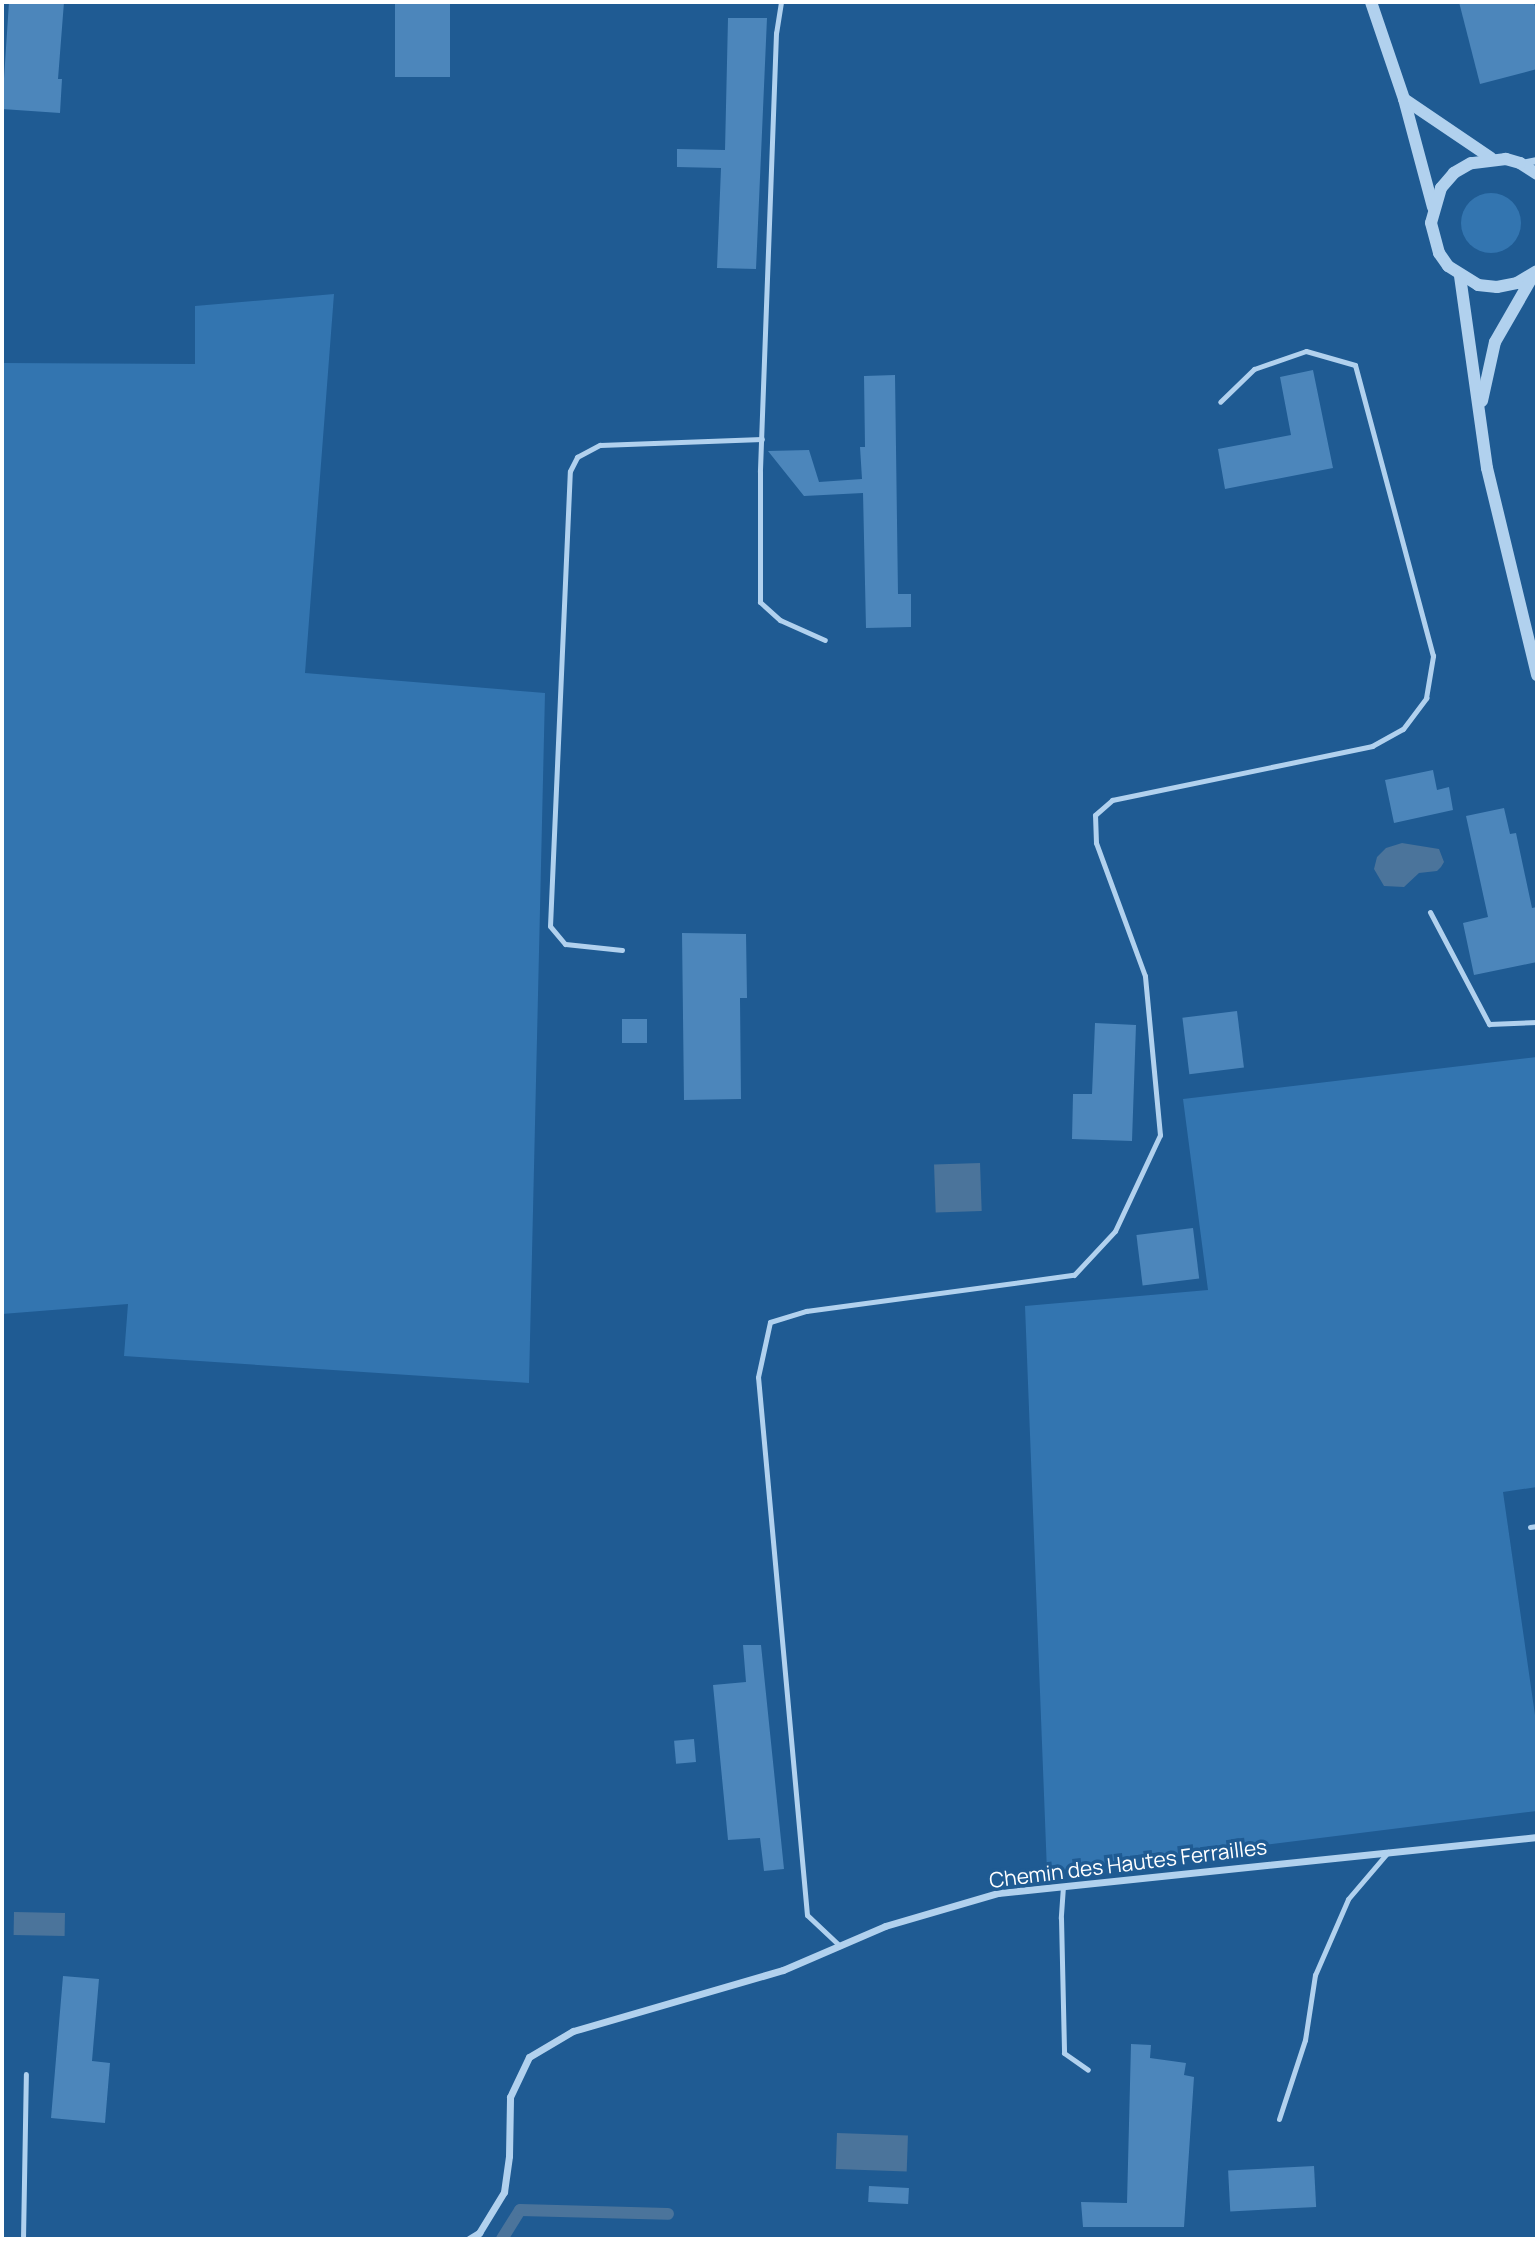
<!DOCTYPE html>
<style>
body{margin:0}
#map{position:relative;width:1539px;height:2241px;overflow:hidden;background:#1f5b93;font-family:Manrope,sans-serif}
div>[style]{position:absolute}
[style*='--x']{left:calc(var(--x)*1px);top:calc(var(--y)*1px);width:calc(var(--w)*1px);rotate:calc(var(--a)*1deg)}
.green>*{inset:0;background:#3375b0}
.round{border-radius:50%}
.water>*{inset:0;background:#4b749b;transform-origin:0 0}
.stream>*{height:12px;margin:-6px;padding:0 6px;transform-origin:6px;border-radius:6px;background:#4b749b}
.building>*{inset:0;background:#4c86bb;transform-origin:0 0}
.service>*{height:5px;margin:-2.5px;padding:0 2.5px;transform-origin:2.5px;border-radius:2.5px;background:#b1d1ee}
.minor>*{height:7px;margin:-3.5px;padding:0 3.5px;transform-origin:3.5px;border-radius:3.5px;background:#b1d1ee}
.tertiary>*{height:12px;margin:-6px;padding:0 6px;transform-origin:6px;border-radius:6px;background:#b1d1ee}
span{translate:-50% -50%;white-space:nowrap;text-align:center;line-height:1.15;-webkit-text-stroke:7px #1f5b93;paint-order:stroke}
.street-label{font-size:21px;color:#fff}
.frame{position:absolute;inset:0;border:4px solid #fff;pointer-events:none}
</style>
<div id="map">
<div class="green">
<div class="round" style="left:1461px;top:193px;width:60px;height:60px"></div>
<div style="clip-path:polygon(334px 294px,305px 673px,545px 693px,529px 1383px,124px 1356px,128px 1304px,2px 1314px,2px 363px,195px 364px,195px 306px)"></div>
<div style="clip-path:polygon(1537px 1057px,1537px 1487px,1503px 1492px,1537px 1729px,1537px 1811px,1047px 1872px,1025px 1306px,1208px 1290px,1183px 1099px)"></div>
</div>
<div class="water">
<div style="clip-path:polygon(1402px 843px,1439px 849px,1444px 862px,1441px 867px,1437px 871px,1419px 873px,1404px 887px,1384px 886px,1374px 869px,1377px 857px,1386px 848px)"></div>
<div style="left:980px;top:1163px;width:48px;height:46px;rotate:88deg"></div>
<div style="left:14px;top:1912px;width:51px;height:23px;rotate:1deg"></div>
<div style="left:837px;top:2133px;width:71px;height:36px;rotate:2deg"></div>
</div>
<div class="stream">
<div style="--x:502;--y:2239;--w:34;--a:-58"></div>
<div style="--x:520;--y:2210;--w:148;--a:1.5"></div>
</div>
<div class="building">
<div style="clip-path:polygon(9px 2px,64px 2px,58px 79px,62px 79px,60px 113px,2px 109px)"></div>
<div style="left:395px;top:2px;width:55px;height:75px"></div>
<div style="clip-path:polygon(1459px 2px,1534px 2px,1537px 16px,1537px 69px,1480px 84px)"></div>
<div style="clip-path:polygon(728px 18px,767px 18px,756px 269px,717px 268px,721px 168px,677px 167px,677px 149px,725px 150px)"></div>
<div style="clip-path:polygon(1313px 370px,1333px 468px,1225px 489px,1218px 449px,1291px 435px,1280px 377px)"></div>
<div style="clip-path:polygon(895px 375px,898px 594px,911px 594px,911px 627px,866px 628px,863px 493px,804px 496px,768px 451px,809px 450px,819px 482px,862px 479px,860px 447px,865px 447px,864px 376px)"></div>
<div style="clip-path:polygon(1433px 770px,1437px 790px,1449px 787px,1453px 810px,1394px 823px,1385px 780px)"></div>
<div style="clip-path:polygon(1504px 808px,1510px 834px,1516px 833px,1532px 908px,1537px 907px,1537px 962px,1474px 975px,1463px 923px,1488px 917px,1466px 816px)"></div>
<div style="clip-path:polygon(682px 933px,746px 934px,747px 998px,740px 998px,741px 1099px,684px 1100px)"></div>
<div style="left:1237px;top:1011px;width:57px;height:55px;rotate:83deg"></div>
<div style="left:622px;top:1019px;width:25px;height:24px"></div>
<div style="clip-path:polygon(1095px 1023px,1136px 1025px,1132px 1141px,1072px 1139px,1073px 1094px,1092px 1094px)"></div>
<div style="left:1193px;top:1228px;width:51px;height:57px;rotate:83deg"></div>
<div style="clip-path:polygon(743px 1645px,761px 1645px,784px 1869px,764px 1871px,760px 1838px,728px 1840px,713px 1685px,746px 1682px)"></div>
<div style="left:694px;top:1739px;width:23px;height:20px;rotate:85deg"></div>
<div style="clip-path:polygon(63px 1976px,99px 1979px,92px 2061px,110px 2063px,105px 2123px,51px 2118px)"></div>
<div style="clip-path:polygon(1131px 2044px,1151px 2045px,1150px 2058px,1186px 2063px,1184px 2075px,1194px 2077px,1184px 2227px,1083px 2227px,1081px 2202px,1127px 2203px)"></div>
<div style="left:1314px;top:2166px;width:41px;height:86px;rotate:87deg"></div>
<div style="left:869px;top:2186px;width:40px;height:16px;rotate:3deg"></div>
</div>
<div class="service">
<div style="--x:781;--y:2;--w:31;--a:99"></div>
<div style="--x:776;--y:33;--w:439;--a:92.1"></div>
<div style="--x:760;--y:472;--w:130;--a:90"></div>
<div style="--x:760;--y:602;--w:27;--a:42"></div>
<div style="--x:780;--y:620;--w:49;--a:24"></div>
<div style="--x:1430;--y:912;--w:127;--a:62.2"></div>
<div style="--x:1489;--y:1024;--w:48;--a:-2.4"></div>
<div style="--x:622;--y:950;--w:57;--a:-174"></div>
<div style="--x:565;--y:944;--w:23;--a:-130"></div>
<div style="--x:550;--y:926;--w:455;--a:-87.5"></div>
<div style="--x:570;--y:471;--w:16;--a:-63"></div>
<div style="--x:577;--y:457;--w:26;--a:-28"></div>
<div style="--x:600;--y:445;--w:162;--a:-2.1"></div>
<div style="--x:1530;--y:1527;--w:7;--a:-8"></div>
<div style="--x:1063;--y:1886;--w:32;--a:94"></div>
<div style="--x:1061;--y:1918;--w:135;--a:88.7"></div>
<div style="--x:1064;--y:2053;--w:29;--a:35"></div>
<div style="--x:840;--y:1946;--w:45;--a:-136.8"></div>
<div style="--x:807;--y:1915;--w:540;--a:-95.2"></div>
<div style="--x:758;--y:1377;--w:56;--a:-77.7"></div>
<div style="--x:770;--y:1322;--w:38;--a:-17"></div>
<div style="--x:806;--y:1311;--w:270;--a:-7.7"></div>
<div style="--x:1074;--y:1275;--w:60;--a:-47"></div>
<div style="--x:1115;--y:1231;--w:106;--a:-64.9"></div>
<div style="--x:1160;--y:1135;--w:160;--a:-95.4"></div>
<div style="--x:1145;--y:976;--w:142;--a:-110.2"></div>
<div style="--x:1096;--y:843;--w:28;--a:-92"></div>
<div style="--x:1095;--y:815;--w:23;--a:-41"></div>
<div style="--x:1112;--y:800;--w:266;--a:-11.7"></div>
<div style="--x:1372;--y:746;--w:35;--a:-29"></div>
<div style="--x:1403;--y:729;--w:39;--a:-53"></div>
<div style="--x:1426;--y:698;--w:43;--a:-80.5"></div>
<div style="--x:1433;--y:656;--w:301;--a:-105"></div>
<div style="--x:1355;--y:365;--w:51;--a:-164.1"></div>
<div style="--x:1306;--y:351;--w:55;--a:160.9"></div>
<div style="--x:1254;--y:369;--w:47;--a:135.9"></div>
<div style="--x:1279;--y:2119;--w:83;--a:-71.8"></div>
<div style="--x:1305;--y:2040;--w:66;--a:-81.3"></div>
<div style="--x:1315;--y:1975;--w:83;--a:-66.5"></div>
<div style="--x:1348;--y:1899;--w:62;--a:-49.6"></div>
<div style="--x:23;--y:2239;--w:165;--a:-89"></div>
</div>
<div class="minor">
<div style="--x:1521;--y:163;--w:16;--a:-11"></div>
<div style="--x:469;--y:2239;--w:12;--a:-31"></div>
<div style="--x:479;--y:2233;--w:48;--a:-58.6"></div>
<div style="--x:504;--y:2192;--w:36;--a:-82"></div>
<div style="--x:509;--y:2156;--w:59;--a:-89"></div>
<div style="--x:510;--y:2097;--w:44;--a:-64.6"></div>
<div style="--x:529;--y:2057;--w:51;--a:-30.6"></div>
<div style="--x:573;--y:2031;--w:219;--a:-16.2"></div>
<div style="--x:783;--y:1970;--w:111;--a:-23.3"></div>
<div style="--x:885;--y:1926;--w:118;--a:-16.3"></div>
<div style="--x:998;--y:1893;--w:542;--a:-5.93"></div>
</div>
<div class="tertiary">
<div style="--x:1371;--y:2;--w:102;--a:71.2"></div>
<div style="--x:1404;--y:99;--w:112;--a:75"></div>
<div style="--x:1404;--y:99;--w:105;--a:34.1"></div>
<div style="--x:1537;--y:174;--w:20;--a:-147"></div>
<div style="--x:1520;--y:163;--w:15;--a:-164"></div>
<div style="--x:1506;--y:159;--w:35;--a:173"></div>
<div style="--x:1471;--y:163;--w:20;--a:150"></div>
<div style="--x:1454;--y:173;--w:20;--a:131"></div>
<div style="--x:1441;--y:188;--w:36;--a:106"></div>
<div style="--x:1431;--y:223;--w:31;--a:75"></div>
<div style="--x:1439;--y:253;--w:16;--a:55"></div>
<div style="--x:1448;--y:266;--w:36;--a:32"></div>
<div style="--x:1478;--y:285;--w:19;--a:6"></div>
<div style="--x:1497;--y:287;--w:20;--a:-11"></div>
<div style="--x:1517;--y:283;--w:23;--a:-31"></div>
<div style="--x:1460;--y:276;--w:194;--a:82"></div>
<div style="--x:1487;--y:468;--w:213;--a:76.4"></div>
<div style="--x:1482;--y:401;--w:60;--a:-77.6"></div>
<div style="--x:1495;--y:342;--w:76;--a:-60.1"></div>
</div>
<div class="street-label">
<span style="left:1128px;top:1863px;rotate:-7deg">Chemin des Hautes Ferrailles</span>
</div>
<div class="frame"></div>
</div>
